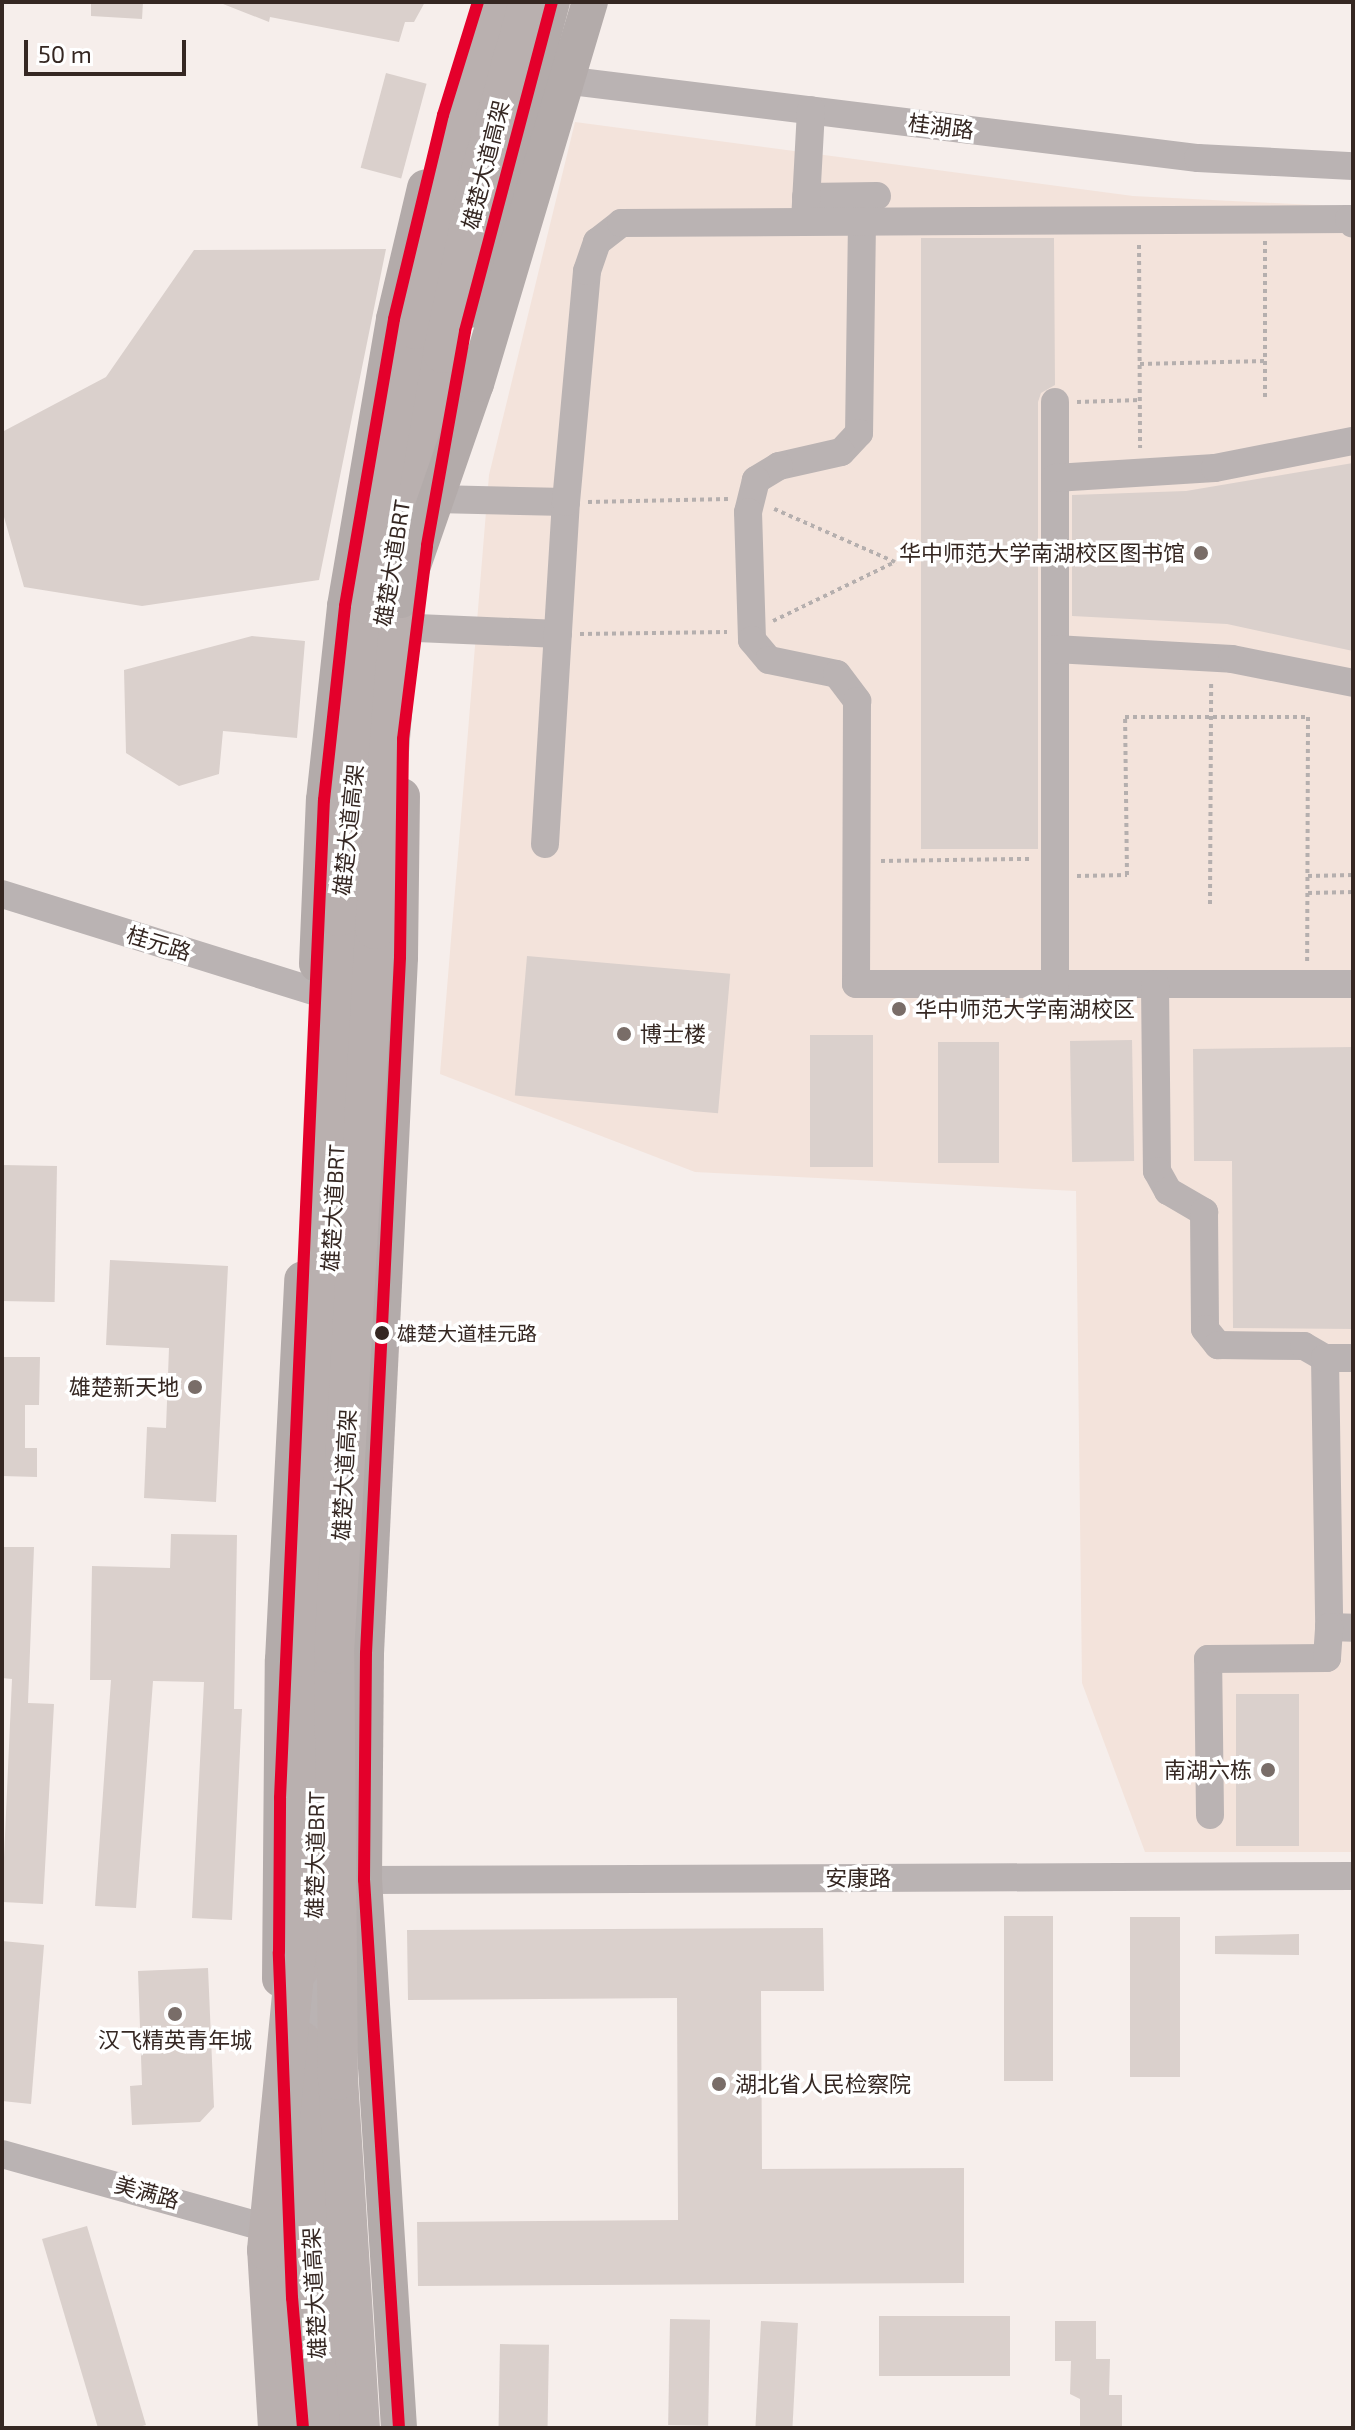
<!DOCTYPE html>
<meta charset="utf-8">
<style>
body{margin:0}
#map{position:relative;width:1355px;height:2430px;overflow:hidden;background:#f6eeeb;font-family:"Exo 2","Noto Sans SC",sans-serif}
div>[style]{position:absolute}
[style*='--x']{left:calc(var(--x)*1px);top:calc(var(--y)*1px);width:calc(var(--w)*1px);rotate:calc(var(--a)*1deg)}
.education>*{inset:0;background:#f3e3db}
.building>*{inset:0;background:#dad0cc;transform-origin:0 0}
.path>*{height:4px;margin-top:-2px;transform-origin:0;background:repeating-linear-gradient(90deg,#b5afae 0 4px,transparent 0 8px)}
.minor>*{height:28px;margin:-14px;padding:0 14px;transform-origin:14px;border-radius:14px;background:#bab3b3}
.major>*{height:36px;margin:-18px;padding:0 18px;transform-origin:18px;border-radius:18px;background:#b3abaa}
.highway>*{height:40px;margin:-20px;padding:0 20px;transform-origin:20px;border-radius:20px;background:#b9b0af}
.major-bridge>*{height:36px;margin:-18px;padding:0 18px;transform-origin:18px;border-radius:18px;background:#b3abaa}
.highway-bridge>*{height:40px;margin:-20px;padding:0 20px;transform-origin:20px;border-radius:20px;background:#b9b0af}
.bus-1>*{height:12px;margin:-6px;padding:0 6px;transform-origin:6px;border-radius:6px;background:#e4002b}
.dots>*{width:22px;height:22px;translate:-50% -50%;box-sizing:border-box;border:4px solid #fff;border-radius:50%}
span{translate:-50% -50%;white-space:nowrap;text-align:center;line-height:1.15;-webkit-text-stroke:7px #fff;paint-order:stroke}
.bus-label{font-size:20px;color:#352722}
.left{translate:0 -50%;text-align:left}
.street-label{font-size:22px;color:#352722}
.poi-label{font-size:22px;color:#352722}
.right{translate:-100% -50%;text-align:right}
.frame{position:absolute;inset:0;border:4px solid #352722;pointer-events:none}
.scale{position:absolute;left:24px;top:40px;width:162px;height:36px;box-sizing:border-box;border:4px solid #352722;border-top:0;padding-left:10px;font-size:24px;line-height:28px;white-space:nowrap;color:#352722;-webkit-text-stroke:6px #fff;paint-order:stroke}
</style>
<div id="map">
<div class="education">
<div style="clip-path:polygon(575px 122px,1133px 196px,1353px 207px,1353px 1852px,1145px 1852px,1082px 1683px,1076px 1191px,695px 1172px,440px 1074px,489px 475px)"></div>
</div>
<div class="building">
<div style="clip-path:polygon(91px 2px,143px 2px,142px 19px,91px 16px)"></div>
<div style="clip-path:polygon(218px 2px,425px 2px,414px 22px,405px 22px,399px 42px,270px 17px,269px 22px)"></div>
<div style="left:386px;top:73px;width:42px;height:98px;rotate:15deg"></div>
<div style="clip-path:polygon(921px 238px,1054px 238px,1055px 385px,1041px 393px,1038px 402px,1038px 849px,921px 849px)"></div>
<div style="clip-path:polygon(386px 249px,319px 580px,142px 606px,24px 587px,2px 510px,2px 432px,106px 377px,194px 250px)"></div>
<div style="clip-path:polygon(1353px 463px,1353px 651px,1227px 624px,1072px 616px,1072px 495px,1186px 491px)"></div>
<div style="clip-path:polygon(252px 636px,305px 641px,297px 738px,223px 731px,219px 774px,179px 786px,126px 753px,124px 670px)"></div>
<div style="left:527px;top:956px;width:204px;height:140px;rotate:5deg"></div>
<div style="left:873px;top:1035px;width:132px;height:63px;rotate:90deg"></div>
<div style="left:1132px;top:1040px;width:121px;height:62px;rotate:89deg"></div>
<div style="left:938px;top:1042px;width:61px;height:121px"></div>
<div style="clip-path:polygon(1353px 1047px,1353px 1329px,1233px 1328px,1232px 1161px,1194px 1161px,1193px 1049px)"></div>
<div style="left:2px;top:1165px;width:55px;height:136px;rotate:1deg"></div>
<div style="clip-path:polygon(110px 1260px,228px 1266px,216px 1502px,144px 1498px,147px 1427px,166px 1428px,169px 1348px,106px 1345px)"></div>
<div style="clip-path:polygon(2px 1357px,40px 1357px,39px 1405px,25px 1405px,25px 1448px,37px 1448px,37px 1477px,2px 1476px)"></div>
<div style="clip-path:polygon(171px 1534px,237px 1535px,234px 1709px,242px 1709px,232px 1920px,192px 1918px,204px 1682px,153px 1681px,136px 1908px,95px 1906px,111px 1680px,90px 1680px,92px 1566px,170px 1568px)"></div>
<div style="clip-path:polygon(2px 1547px,34px 1547px,28px 1703px,54px 1704px,43px 1904px,2px 1902px,12px 1679px,2px 1678px)"></div>
<div style="left:1236px;top:1694px;width:63px;height:152px"></div>
<div style="left:1004px;top:1916px;width:49px;height:165px"></div>
<div style="left:1180px;top:1917px;width:160px;height:50px;rotate:90deg"></div>
<div style="clip-path:polygon(823px 1928px,824px 1991px,761px 1991px,762px 2169px,964px 2168px,964px 2283px,418px 2286px,417px 2222px,678px 2220px,677px 1998px,408px 2000px,407px 1930px)"></div>
<div style="clip-path:polygon(1299px 1934px,1299px 1955px,1215px 1954px,1215px 1936px)"></div>
<div style="clip-path:polygon(2px 1941px,44px 1945px,31px 2104px,2px 2101px)"></div>
<div style="clip-path:polygon(208px 1968px,214px 2107px,200px 2122px,132px 2125px,130px 2086px,142px 2085px,138px 1971px)"></div>
<div style="clip-path:polygon(87px 2226px,146px 2425px,135px 2428px,98px 2428px,42px 2239px)"></div>
<div style="left:879px;top:2316px;width:131px;height:60px"></div>
<div style="left:670px;top:2319px;width:40px;height:106px;rotate:1deg"></div>
<div style="left:761px;top:2321px;width:37px;height:107px;rotate:3deg"></div>
<div style="clip-path:polygon(1055px 2321px,1096px 2321px,1096px 2359px,1110px 2359px,1109px 2395px,1122px 2395px,1122px 2428px,1080px 2428px,1080px 2399px,1070px 2394px,1071px 2361px,1055px 2361px)"></div>
<div style="left:500px;top:2344px;width:49px;height:84px;rotate:1deg"></div>
</div>
<div class="path">
<div style="--x:1265;--y:241;--w:158;--a:90"></div>
<div style="--x:1139;--y:245;--w:203;--a:89.7"></div>
<div style="--x:1140;--y:364;--w:126;--a:-1.4"></div>
<div style="--x:1077;--y:402;--w:63;--a:-1.8"></div>
<div style="--x:588;--y:502;--w:140;--a:-1.2"></div>
<div style="--x:773;--y:621;--w:136;--a:-25.8"></div>
<div style="--x:895;--y:562;--w:132;--a:-156.3"></div>
<div style="--x:580;--y:634;--w:147;--a:-0.8"></div>
<div style="--x:881;--y:861;--w:151;--a:-0.8"></div>
<div style="--x:1077;--y:876;--w:50;--a:-1.1"></div>
<div style="--x:1127;--y:875;--w:158;--a:-90.7"></div>
<div style="--x:1125;--y:717;--w:183;--a:0"></div>
<div style="--x:1308;--y:717;--w:245;--a:90.2"></div>
<div style="--x:1308;--y:876;--w:45;--a:-1.3"></div>
<div style="--x:1308;--y:893;--w:45;--a:-1.3"></div>
<div style="--x:1210;--y:904;--w:222;--a:-89.7"></div>
</div>
<div class="minor">
<div style="--x:547;--y:78;--w:656;--a:7.01"></div>
<div style="--x:1198;--y:158;--w:155;--a:3"></div>
<div style="--x:806;--y:197;--w:71;--a:-0.8"></div>
<div style="--x:805;--y:221;--w:111;--a:-86.9"></div>
<div style="--x:862;--y:221;--w:212;--a:90.8"></div>
<div style="--x:859;--y:433;--w:26;--a:133"></div>
<div style="--x:841;--y:452;--w:64;--a:167.3"></div>
<div style="--x:779;--y:466;--w:27;--a:149"></div>
<div style="--x:756;--y:480;--w:33;--a:104"></div>
<div style="--x:748;--y:512;--w:128;--a:88.2"></div>
<div style="--x:752;--y:640;--w:26;--a:50"></div>
<div style="--x:769;--y:660;--w:69;--a:11.6"></div>
<div style="--x:837;--y:674;--w:34;--a:53"></div>
<div style="--x:857;--y:701;--w:283;--a:90.2"></div>
<div style="--x:856;--y:984;--w:497;--a:0"></div>
<div style="--x:1055;--y:402;--w:582;--a:90"></div>
<div style="--x:1055;--y:478;--w:160;--a:-3.6"></div>
<div style="--x:1215;--y:468;--w:141;--a:-11.1"></div>
<div style="--x:435;--y:499;--w:131;--a:1.3"></div>
<div style="--x:417;--y:628;--w:141;--a:2.4"></div>
<div style="--x:1055;--y:649;--w:177;--a:3.2"></div>
<div style="--x:1232;--y:659;--w:123;--a:11.2"></div>
<div style="--x:545;--y:844;--w:343;--a:-86.5"></div>
<div style="--x:566;--y:502;--w:232;--a:-84.8"></div>
<div style="--x:587;--y:271;--w:31;--a:-71"></div>
<div style="--x:597;--y:242;--w:31;--a:-38"></div>
<div style="--x:621;--y:223;--w:728;--a:-0.31"></div>
<div style="--x:1349;--y:219;--w:6;--a:51"></div>
<div style="--x:2;--y:894;--w:329;--a:17.3"></div>
<div style="--x:1155;--y:984;--w:187;--a:89.4"></div>
<div style="--x:1157;--y:1171;--w:23;--a:61"></div>
<div style="--x:1168;--y:1191;--w:42;--a:30.3"></div>
<div style="--x:1204;--y:1212;--w:117;--a:89.5"></div>
<div style="--x:1205;--y:1329;--w:21;--a:51"></div>
<div style="--x:1218;--y:1345;--w:86;--a:0.7"></div>
<div style="--x:1304;--y:1346;--w:24;--a:30"></div>
<div style="--x:1325;--y:1358;--w:269;--a:89.1"></div>
<div style="--x:1329;--y:1627;--w:24;--a:2"></div>
<div style="--x:1325;--y:1358;--w:28;--a:0"></div>
<div style="--x:1210;--y:1815;--w:156;--a:-90.7"></div>
<div style="--x:1208;--y:1659;--w:119;--a:-0.5"></div>
<div style="--x:1327;--y:1658;--w:31;--a:-86"></div>
<div style="--x:364;--y:1880;--w:989;--a:-0.23"></div>
<div style="--x:314;--y:1950;--w:114;--a:90"></div>
<div style="--x:2;--y:2154;--w:294;--a:15.6"></div>
</div>
<div class="major">
<div style="--x:470;--y:310;--w:319;--a:-75.1"></div>
<div style="--x:317;--y:964;--w:164;--a:-87.6"></div>
<div style="--x:324;--y:800;--w:195;--a:-83.8"></div>
<div style="--x:345;--y:606;--w:291;--a:-80.3"></div>
<div style="--x:394;--y:319;--w:135;--a:-76.7"></div>
<div style="--x:280;--y:1979;--w:319;--a:-89.5"></div>
<div style="--x:283;--y:1660;--w:381;--a:-87.1"></div>
<div style="--x:288;--y:2178;--w:250;--a:86.6"></div>
<div style="--x:399;--y:2428;--w:549;--a:-93.65"></div>
<div style="--x:364;--y:1880;--w:227;--a:-89.5"></div>
<div style="--x:366;--y:1653;--w:697;--a:-87.2"></div>
<div style="--x:400;--y:957;--w:161;--a:-89.3"></div>
</div>
<div class="highway">
<div style="--x:299;--y:1969;--w:312;--a:-89.1"></div>
<div style="--x:304;--y:1657;--w:742;--a:-87.3"></div>
<div style="--x:339;--y:916;--w:313;--a:-84.3"></div>
<div style="--x:370;--y:605;--w:280;--a:-80.7"></div>
<div style="--x:415;--y:329;--w:200;--a:-78.2"></div>
<div style="--x:456;--y:133;--w:137;--a:-73.4"></div>
<div style="--x:301;--y:2041;--w:388;--a:86.7"></div>
<div style="--x:360;--y:2428;--w:349;--a:-93.6"></div>
<div style="--x:338;--y:2080;--w:426;--a:-90.5"></div>
<div style="--x:334;--y:1654;--w:726;--a:-86.76"></div>
<div style="--x:375;--y:929;--w:330;--a:-85.5"></div>
<div style="--x:401;--y:600;--w:251;--a:-80.3"></div>
<div style="--x:443;--y:353;--w:185;--a:-78.1"></div>
<div style="--x:481;--y:172;--w:177;--a:-74.2"></div>
</div>
<div class="major-bridge">
<div style="--x:401;--y:600;--w:229;--a:-70.9"></div>
<div style="--x:476;--y:384;--w:399;--a:-73.4"></div>
</div>
<div class="highway-bridge">
<div style="--x:278;--y:2428;--w:178;--a:-93.5"></div>
<div style="--x:267;--y:2250;--w:318;--a:-84.4"></div>
</div>
<div class="bus-1">
<div style="--x:303;--y:2428;--w:130;--a:-94.8"></div>
<div style="--x:292;--y:2298;--w:346;--a:-92.2"></div>
<div style="--x:279;--y:1952;--w:154;--a:-89.6"></div>
<div style="--x:280;--y:1798;--w:999;--a:-87.48"></div>
<div style="--x:324;--y:800;--w:195;--a:-83.8"></div>
<div style="--x:345;--y:606;--w:291;--a:-80.3"></div>
<div style="--x:394;--y:319;--w:210;--a:-76.5"></div>
<div style="--x:443;--y:115;--w:118;--a:-72.8"></div>
<div style="--x:399;--y:2428;--w:549;--a:-93.65"></div>
<div style="--x:364;--y:1880;--w:227;--a:-89.5"></div>
<div style="--x:366;--y:1653;--w:697;--a:-87.2"></div>
<div style="--x:400;--y:957;--w:218;--a:-89.2"></div>
<div style="--x:403;--y:739;--w:195;--a:-82.9"></div>
<div style="--x:427;--y:545;--w:217;--a:-79.9"></div>
<div style="--x:465;--y:331;--w:340;--a:-75.2"></div>
</div>
<div class="dots">
<div style="left:1201px;top:553px;background:#796d68"></div>
<div style="left:899px;top:1009px;background:#796d68"></div>
<div style="left:624px;top:1034px;background:#796d68"></div>
<div style="left:382px;top:1333px;background:#352722"></div>
<div style="left:195px;top:1387px;background:#796d68"></div>
<div style="left:1268px;top:1770px;background:#796d68"></div>
<div style="left:175px;top:2014px;background:#796d68"></div>
<div style="left:719px;top:2084px;background:#796d68"></div>
</div>
<div class="bus-label">
<span class="left" style="left:397px;top:1333px">雄楚大道桂元路</span>
</div>
<div class="street-label">
<span style="left:941px;top:126px;rotate:7deg">桂湖路</span>
<span style="left:485px;top:165px;rotate:-76deg">雄楚大道高架</span>
<span style="left:392px;top:563px;rotate:-81deg">雄楚大道BRT</span>
<span style="left:348px;top:830px;rotate:-84deg">雄楚大道高架</span>
<span style="left:159px;top:943px;rotate:17deg">桂元路</span>
<span style="left:333px;top:1208px;rotate:-87deg">雄楚大道BRT</span>
<span style="left:344px;top:1475px;rotate:-87deg">雄楚大道高架</span>
<span style="left:315px;top:1855px;rotate:-89deg">雄楚大道BRT</span>
<span style="left:858px;top:1878px">安康路</span>
<span style="left:147px;top:2192px;rotate:15deg">美满路</span>
<span style="left:314px;top:2293px;rotate:-93deg">雄楚大道高架</span>
</div>
<div class="poi-label">
<span class="right" style="left:1185px;top:553px">华中师范大学南湖校区图书馆</span>
<span class="left" style="left:915px;top:1009px">华中师范大学南湖校区</span>
<span class="left" style="left:640px;top:1034px">博士楼</span>
<span class="right" style="left:179px;top:1387px">雄楚新天地</span>
<span class="right" style="left:1252px;top:1770px">南湖六栋</span>
<span style="left:175px;top:2040px">汉飞精英青年城</span>
<span class="left" style="left:735px;top:2084px">湖北省人民检察院</span>
</div>
<div class="frame"></div>
<div class="scale">50 m</div>
</div>
